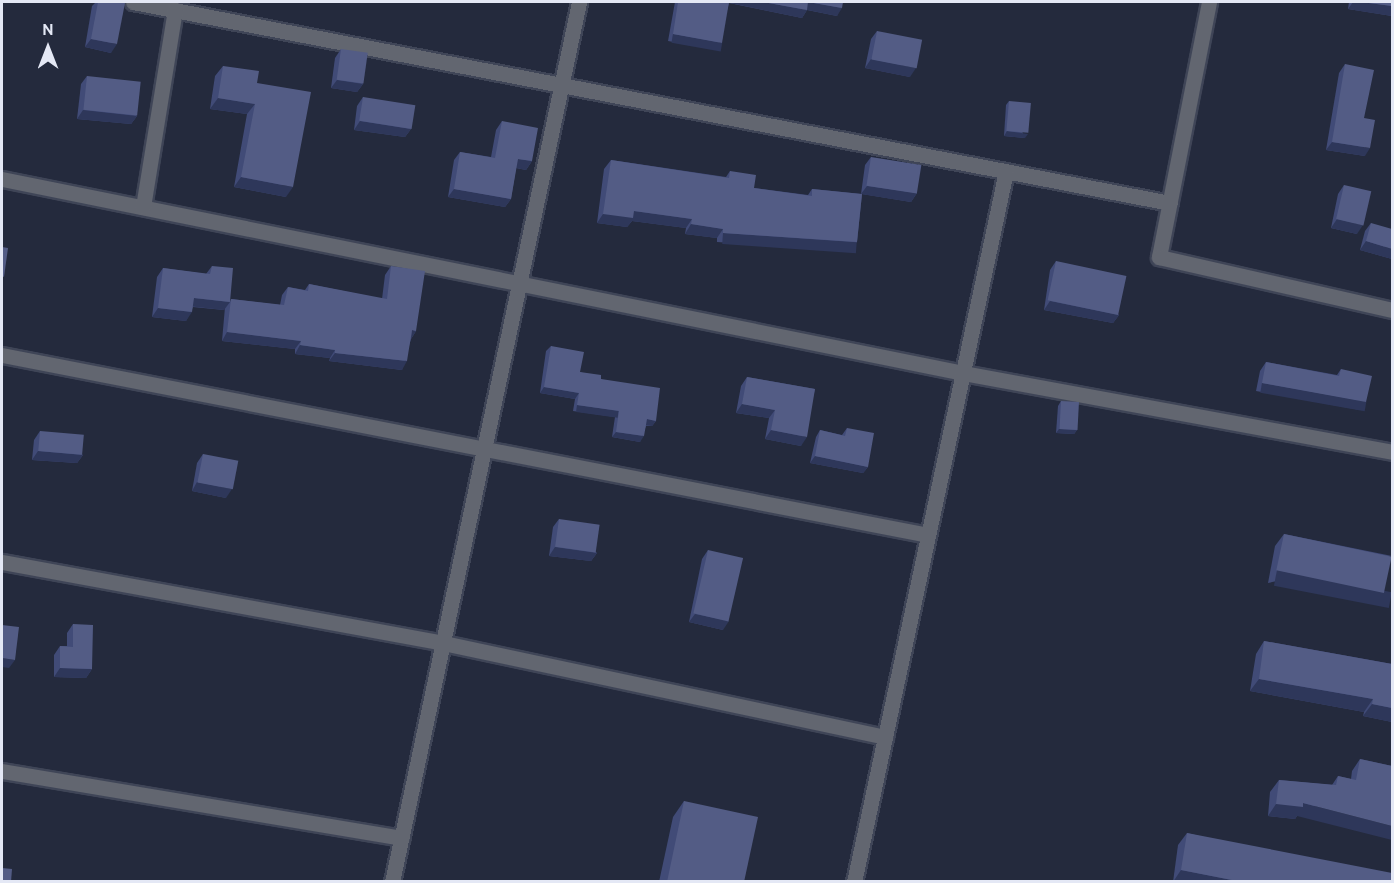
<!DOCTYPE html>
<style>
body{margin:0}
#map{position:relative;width:1394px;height:883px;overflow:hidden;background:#242a3d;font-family:Cabin,sans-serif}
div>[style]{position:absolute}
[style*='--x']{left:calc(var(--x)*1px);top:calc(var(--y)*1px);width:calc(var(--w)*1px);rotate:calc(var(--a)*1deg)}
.roads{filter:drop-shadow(2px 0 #3f4557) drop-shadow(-2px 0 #3f4557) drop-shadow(0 2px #3f4557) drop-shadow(0 -2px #3f4557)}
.minor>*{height:15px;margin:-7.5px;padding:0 7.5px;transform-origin:7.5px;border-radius:7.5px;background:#626670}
.wall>*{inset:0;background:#414b77}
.shaded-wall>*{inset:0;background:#2e375a;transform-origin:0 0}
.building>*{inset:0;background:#535c85;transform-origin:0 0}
span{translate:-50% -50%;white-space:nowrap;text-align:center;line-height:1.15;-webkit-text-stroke:5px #242a3d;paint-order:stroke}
.frame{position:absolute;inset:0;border:3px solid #e4e8f5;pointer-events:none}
.north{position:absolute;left:18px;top:18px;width:60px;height:60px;-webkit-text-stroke:4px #242a3d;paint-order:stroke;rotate:0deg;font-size:16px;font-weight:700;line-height:24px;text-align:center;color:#e4e8f5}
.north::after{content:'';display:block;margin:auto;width:21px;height:27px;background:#e4e8f5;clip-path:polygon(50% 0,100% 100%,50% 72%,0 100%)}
</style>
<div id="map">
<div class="roads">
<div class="minor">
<div style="--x:133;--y:2;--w:1056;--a:10.97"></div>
<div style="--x:1209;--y:2;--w:260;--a:101.1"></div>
<div style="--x:1159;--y:257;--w:239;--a:12.8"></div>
<div style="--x:2;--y:179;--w:980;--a:11.41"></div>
<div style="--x:963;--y:373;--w:436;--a:10.4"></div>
<div style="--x:143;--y:207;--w:200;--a:-80.8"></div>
<div style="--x:2;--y:355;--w:943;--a:11"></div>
<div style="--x:2;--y:562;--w:448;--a:10.4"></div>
<div style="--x:443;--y:643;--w:452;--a:12"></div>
<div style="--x:2;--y:771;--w:405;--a:9.5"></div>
<div style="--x:392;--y:882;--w:900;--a:-78"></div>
<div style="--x:854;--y:882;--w:727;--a:-77.93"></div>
</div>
</div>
<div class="wall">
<div style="clip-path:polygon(96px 2px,118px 2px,111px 53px,85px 47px,92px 6px)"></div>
<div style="clip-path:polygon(675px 2px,843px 2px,837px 16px,807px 10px,802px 18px,729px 3px,717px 50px,668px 41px)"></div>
<div style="clip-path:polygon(1349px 2px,1392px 2px,1392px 16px,1348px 9px)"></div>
<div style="clip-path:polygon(877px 31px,910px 77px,865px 68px,871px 39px)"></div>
<div style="clip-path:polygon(341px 49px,363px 84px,357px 92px,331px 88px,335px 58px)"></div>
<div style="clip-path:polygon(1345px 64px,1364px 118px,1365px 156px,1326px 150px,1339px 73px)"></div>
<div style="clip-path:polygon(223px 66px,257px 83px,286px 197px,234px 187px,247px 114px,210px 109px,215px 76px)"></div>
<div style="clip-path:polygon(87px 76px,137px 116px,131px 124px,77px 119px,81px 84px)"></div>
<div style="clip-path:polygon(363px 97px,411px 129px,405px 137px,354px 130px,357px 106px)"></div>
<div style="clip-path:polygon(1009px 101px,1025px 138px,1004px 136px,1006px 105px)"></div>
<div style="clip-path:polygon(502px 121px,532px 161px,526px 170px,516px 168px,511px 199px,505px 207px,448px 197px,454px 160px,460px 152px,491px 157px,496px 130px)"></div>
<div style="clip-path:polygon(871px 157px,917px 193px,911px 202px,862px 194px,857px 242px,850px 251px,717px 242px,717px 238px,685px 234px,686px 228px,632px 221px,627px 227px,597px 223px,604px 169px,611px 160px,726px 177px,730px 171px,754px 188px,808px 195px,812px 189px,861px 194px,865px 165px)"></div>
<div style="clip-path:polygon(1344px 185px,1357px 234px,1331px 228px,1338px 194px)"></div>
<div style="clip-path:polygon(1371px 223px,1392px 259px,1360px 250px,1365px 231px)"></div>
<div style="clip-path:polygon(1056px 261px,1119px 315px,1113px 323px,1044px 310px,1050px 270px)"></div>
<div style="clip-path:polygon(212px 266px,230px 302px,231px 299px,280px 305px,282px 295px,288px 287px,305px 290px,309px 284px,382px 299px,385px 275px,391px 266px,416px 331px,411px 339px,402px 370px,329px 361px,330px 358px,295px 354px,295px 349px,222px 341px,225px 307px,224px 310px,193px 307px,186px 321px,152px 317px,157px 277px,163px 268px,206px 274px)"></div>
<div style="clip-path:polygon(551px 346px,580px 372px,601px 379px,656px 421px,652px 426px,646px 426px,640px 442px,612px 437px,615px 417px,573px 411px,575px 399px,540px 393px,546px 351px)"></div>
<div style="clip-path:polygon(1266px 362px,1337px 375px,1341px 369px,1360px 410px,1256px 391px,1260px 371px)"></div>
<div style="clip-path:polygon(747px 377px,815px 389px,801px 446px,765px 439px,769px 418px,736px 413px,741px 386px)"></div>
<div style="clip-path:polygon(1061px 401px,1077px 430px,1074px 434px,1056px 433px,1058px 406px)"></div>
<div style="clip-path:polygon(847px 428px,868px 467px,863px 473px,810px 463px,816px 437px,820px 430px,842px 435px)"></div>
<div style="clip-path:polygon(40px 431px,83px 455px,77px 463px,32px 460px,34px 440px)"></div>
<div style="clip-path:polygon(203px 454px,226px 498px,192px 491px,197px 463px)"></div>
<div style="clip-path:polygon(559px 519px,597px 553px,591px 561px,549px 556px,553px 527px)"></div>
<div style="clip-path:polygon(1284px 534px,1392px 556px,1268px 583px,1275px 546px)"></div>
<div style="clip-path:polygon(708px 550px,723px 630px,689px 622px,702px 559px)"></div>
<div style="clip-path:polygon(73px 624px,92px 669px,86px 678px,54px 677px,54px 655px,60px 646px,67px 646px,67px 633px)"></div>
<div style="clip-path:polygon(1264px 641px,1392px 664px,1392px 722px,1363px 716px,1364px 712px,1250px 691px,1256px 654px)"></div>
<div style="clip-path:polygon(1360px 759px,1392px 766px,1297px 816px,1295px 819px,1268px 816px,1270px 792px,1279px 780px,1332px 785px,1338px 776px,1351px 779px,1352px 771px)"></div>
<div style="clip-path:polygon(684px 801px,744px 882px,659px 882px,673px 817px)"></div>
<div style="clip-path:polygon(1187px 833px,1392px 882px,1173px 882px,1178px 845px)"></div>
</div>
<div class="shaded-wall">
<div style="clip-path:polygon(725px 2px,763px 2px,807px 10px,802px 18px)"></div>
<div style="clip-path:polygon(808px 2px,842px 8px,837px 16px,803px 9px)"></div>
<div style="clip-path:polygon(1353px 2px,1361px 2px,1392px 6px,1392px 16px,1348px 9px)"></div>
<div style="left:673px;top:34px;width:50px;height:9px;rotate:10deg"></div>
<div style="clip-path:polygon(91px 39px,117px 44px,111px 53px,85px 47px)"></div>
<div style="clip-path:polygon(871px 59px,916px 68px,910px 77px,865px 68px)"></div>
<div style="clip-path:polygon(337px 80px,363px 84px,357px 92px,331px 88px)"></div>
<div style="clip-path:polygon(218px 98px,255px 104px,247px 114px,210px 109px)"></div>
<div style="clip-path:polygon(83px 110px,137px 116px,131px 124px,77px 119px)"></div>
<div style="clip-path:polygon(360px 121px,411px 129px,405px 137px,354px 130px)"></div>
<div style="clip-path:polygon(1007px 131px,1028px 134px,1025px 138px,1004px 136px)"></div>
<div style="clip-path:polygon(1332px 142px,1370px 148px,1365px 156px,1326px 150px)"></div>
<div style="clip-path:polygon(518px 159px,532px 161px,526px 170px,512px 167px)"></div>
<div style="clip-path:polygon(241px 177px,293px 187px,286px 197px,234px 187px)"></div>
<div style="clip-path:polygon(867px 186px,917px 193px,911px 202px,861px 194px)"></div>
<div style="clip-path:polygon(454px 189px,511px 199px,505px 207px,448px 197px)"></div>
<div style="clip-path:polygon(634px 211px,692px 219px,686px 228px,632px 221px,627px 227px,597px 223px,603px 214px)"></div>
<div style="clip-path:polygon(1337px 219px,1363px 225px,1357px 234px,1331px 228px)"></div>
<div style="clip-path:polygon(691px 224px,723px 229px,717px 238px,685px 234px)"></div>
<div style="left:723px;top:233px;width:134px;height:11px;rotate:4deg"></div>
<div style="clip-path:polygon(1366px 241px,1392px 249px,1392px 259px,1360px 250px)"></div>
<div style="clip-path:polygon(194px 298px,230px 302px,224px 310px,188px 306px)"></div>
<div style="clip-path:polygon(1050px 301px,1119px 315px,1113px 323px,1044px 310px)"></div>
<div style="clip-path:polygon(158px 308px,192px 312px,186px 321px,152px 317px)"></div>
<div style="clip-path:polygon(412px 330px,416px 331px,411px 339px)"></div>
<div style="clip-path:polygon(227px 332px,301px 341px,295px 349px,222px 341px)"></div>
<div style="clip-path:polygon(300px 345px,335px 350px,330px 358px,295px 354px)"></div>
<div style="clip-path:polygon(335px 353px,407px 361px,402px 370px,329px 361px)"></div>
<div style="left:1262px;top:383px;width:106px;height:10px;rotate:10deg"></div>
<div style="clip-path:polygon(544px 387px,579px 393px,575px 399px,540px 393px)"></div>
<div style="clip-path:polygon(742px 404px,775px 410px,769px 418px,736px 413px)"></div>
<div style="left:577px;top:405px;width:42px;height:7px;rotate:8deg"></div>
<div style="clip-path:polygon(647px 419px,656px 421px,652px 426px,643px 425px)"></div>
<div style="clip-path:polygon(1059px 429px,1077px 430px,1074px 434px,1056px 433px)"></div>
<div style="clip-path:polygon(771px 430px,807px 437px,801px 446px,765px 439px)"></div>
<div style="clip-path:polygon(616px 432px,644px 436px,640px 442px,612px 437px)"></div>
<div style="clip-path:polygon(38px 451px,83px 455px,77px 463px,32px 460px)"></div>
<div style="clip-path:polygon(815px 456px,868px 467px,863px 473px,810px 463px)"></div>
<div style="clip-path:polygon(197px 482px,232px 489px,226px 498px,192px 491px)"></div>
<div style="clip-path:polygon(555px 547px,597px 553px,591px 561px,549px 556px)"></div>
<div style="left:1277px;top:570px;width:117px;height:16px;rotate:11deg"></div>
<div style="clip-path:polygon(695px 614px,729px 621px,723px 630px,689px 622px)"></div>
<div style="clip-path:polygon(2px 658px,15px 660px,9px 668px,2px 667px)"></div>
<div style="clip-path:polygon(60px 668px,92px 669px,86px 678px,54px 677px)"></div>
<div style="clip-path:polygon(1259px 679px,1373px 699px,1364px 712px,1250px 691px)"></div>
<div style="clip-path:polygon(1372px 704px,1392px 708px,1392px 722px,1363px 716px)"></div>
<div style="clip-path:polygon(1303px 803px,1392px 826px,1392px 840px,1297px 816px,1295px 819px,1268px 816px,1276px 804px)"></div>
<div style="clip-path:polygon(1181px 870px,1242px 882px,1173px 882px)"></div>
</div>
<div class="building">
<div style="clip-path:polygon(98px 2px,118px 2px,125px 3px,117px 44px,91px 39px)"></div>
<div style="clip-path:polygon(678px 2px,729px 2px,722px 43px,673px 34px)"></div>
<div style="clip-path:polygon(763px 2px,843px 2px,842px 8px,808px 2px,807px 10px)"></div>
<div style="clip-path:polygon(1361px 2px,1392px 2px,1392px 6px)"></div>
<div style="left:877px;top:31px;width:46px;height:29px;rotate:11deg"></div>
<div style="left:341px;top:49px;width:27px;height:31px;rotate:8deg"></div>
<div style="clip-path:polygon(1345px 64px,1374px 70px,1364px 118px,1375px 120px,1370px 148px,1332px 142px)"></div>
<div style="clip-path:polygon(223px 66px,259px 71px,257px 83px,311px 92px,293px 187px,241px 177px,255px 104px,218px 98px)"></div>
<div style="left:87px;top:76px;width:54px;height:34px;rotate:6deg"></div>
<div style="left:363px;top:97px;width:53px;height:24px;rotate:9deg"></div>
<div style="left:1009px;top:101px;width:22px;height:30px;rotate:5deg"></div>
<div style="clip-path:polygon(502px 121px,538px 128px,532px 161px,518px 159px,511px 199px,454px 189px,460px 152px,495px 158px)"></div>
<div style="left:871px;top:157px;width:51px;height:29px;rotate:9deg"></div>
<div style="clip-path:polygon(611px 160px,729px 178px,730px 171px,756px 175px,754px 188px,812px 196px,812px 189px,862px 194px,857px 242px,723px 233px,723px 229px,691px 224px,692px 219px,634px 211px,633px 218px,603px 214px)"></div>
<div style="left:1344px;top:185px;width:28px;height:35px;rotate:13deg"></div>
<div style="clip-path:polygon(1371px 223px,1392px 229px,1392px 249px,1366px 241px)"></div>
<div style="clip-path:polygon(2px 247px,8px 248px,4px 277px,2px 276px)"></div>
<div style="left:1056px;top:261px;width:72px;height:40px;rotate:12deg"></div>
<div style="clip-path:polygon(212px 266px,233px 268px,230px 302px,194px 298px,192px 312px,158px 308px,163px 268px,210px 274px)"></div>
<div style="clip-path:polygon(391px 266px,425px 271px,416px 331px,412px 330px,407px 361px,335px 353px,335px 350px,300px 345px,301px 341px,227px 332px,231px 299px,284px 305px,288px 287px,308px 291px,309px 284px,387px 299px)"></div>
<div style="clip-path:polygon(551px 346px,584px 352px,580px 372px,601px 375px,601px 379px,660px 388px,656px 421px,647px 419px,644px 436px,616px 432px,619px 411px,577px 405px,579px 393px,544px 387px)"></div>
<div style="clip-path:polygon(1266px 362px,1339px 376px,1341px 369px,1372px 376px,1366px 402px,1262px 383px)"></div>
<div style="clip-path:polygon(747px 377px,815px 389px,807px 437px,771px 430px,775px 410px,742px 404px)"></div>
<div style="left:1061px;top:401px;width:18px;height:28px;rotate:3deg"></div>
<div style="clip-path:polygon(847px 428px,874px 433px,868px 467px,815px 456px,820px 430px,845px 436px)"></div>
<div style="left:40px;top:431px;width:44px;height:20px;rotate:5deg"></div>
<div style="left:203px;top:454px;width:36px;height:29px;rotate:11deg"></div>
<div style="left:559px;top:519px;width:41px;height:28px;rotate:8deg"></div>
<div style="left:1284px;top:534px;width:110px;height:37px;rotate:12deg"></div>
<div style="left:708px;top:550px;width:36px;height:65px;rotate:13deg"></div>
<div style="clip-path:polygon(73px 624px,93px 625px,92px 669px,60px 668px,60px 646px,73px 647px)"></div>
<div style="clip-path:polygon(2px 625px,19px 627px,15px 660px,2px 658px)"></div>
<div style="clip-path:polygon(1264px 641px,1392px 664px,1392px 708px,1372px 704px,1373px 699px,1259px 679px)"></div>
<div style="clip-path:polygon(1360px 759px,1392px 766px,1392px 826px,1303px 803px,1303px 807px,1276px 804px,1279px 780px,1336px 785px,1338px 776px,1356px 780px)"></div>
<div style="clip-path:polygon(684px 801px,758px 817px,744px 882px,667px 882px)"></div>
<div style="clip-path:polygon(1187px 833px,1392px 873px,1392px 882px,1242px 882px,1181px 870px)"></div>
<div style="clip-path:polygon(2px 868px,12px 869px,11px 882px,2px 882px)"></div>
</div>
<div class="frame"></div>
<div class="north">N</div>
</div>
